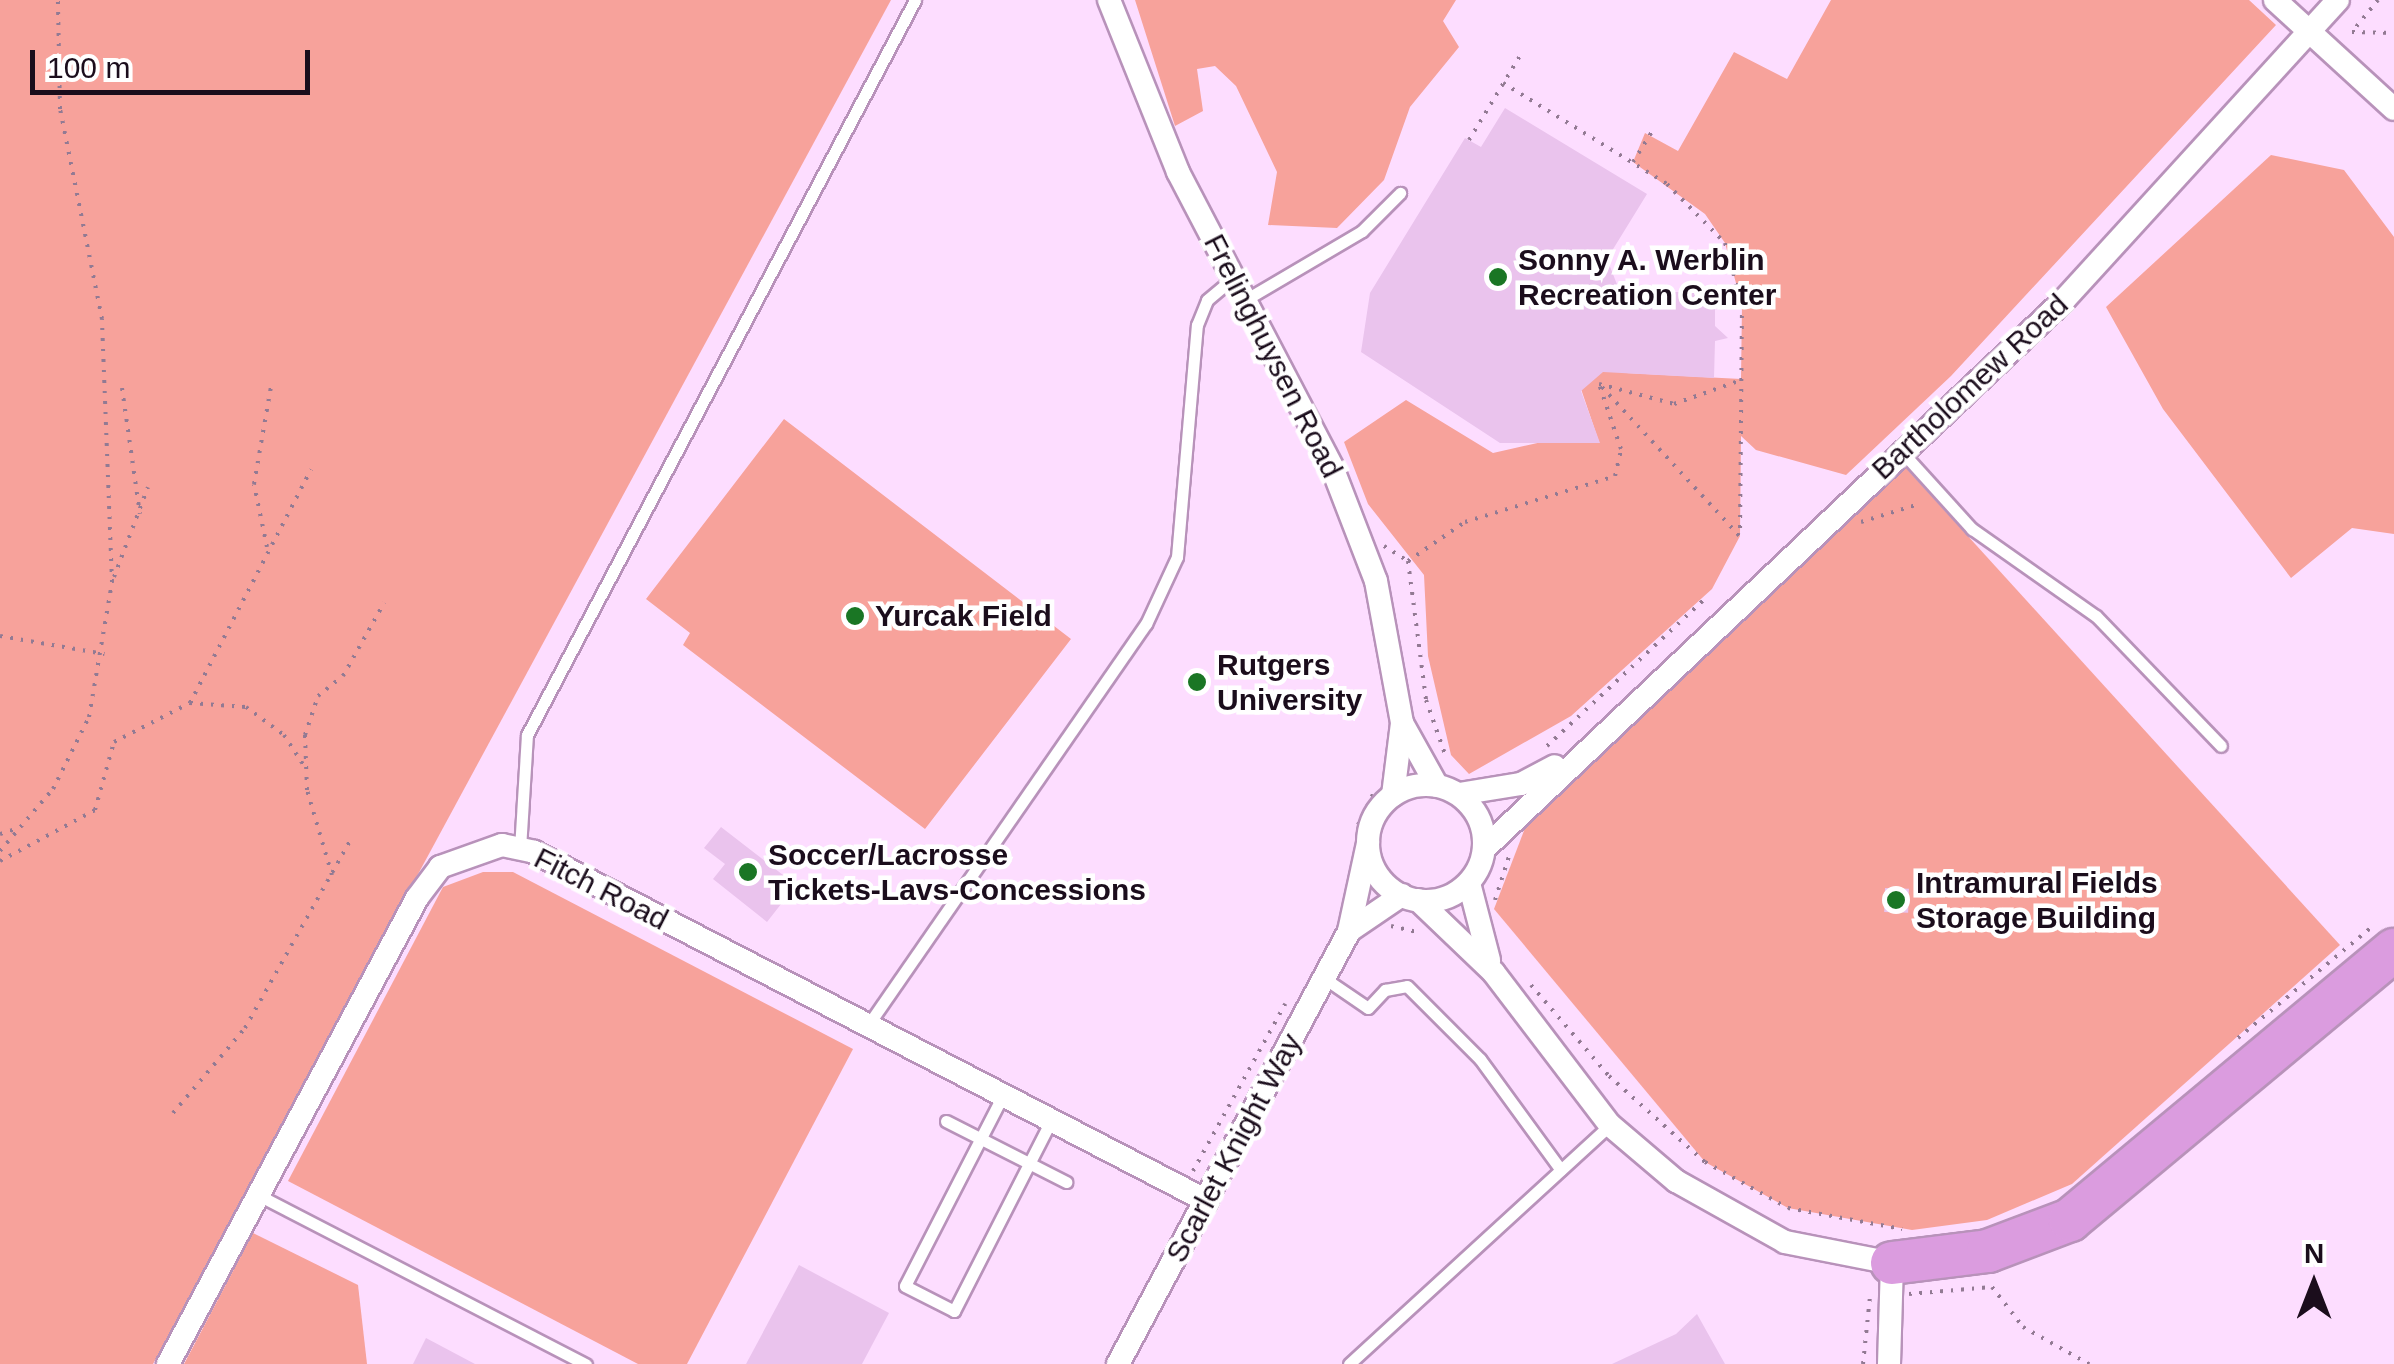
<!DOCTYPE html>
<style>
body{margin:0}
#map{position:relative;width:2394px;height:1364px;overflow:hidden;background:#fdddff;font-family:Arial,sans-serif}
div>[style]{position:absolute}
[style*='--x']{left:calc(var(--x)*1px);top:calc(var(--y)*1px);width:calc(var(--w)*1px);rotate:calc(var(--a)*1deg)}
.green>*{inset:0;background:#f7a29b}
.building>*{inset:0;background:#eac3ed;transform-origin:0 0}
.path>*{height:4px;margin-top:-2px;transform-origin:0;background:repeating-linear-gradient(90deg,#927a93 0 2.5px,transparent 0 10.5px)}
.roads{filter:drop-shadow(2px 0 #b892ba) drop-shadow(-2px 0 #b892ba) drop-shadow(0 2px #b892ba) drop-shadow(0 -2px #b892ba)}
.service>*{height:11px;margin:-5.5px;padding:0 5.5px;transform-origin:5.5px;border-radius:5.5px;background:#fff}
.minor>*{height:22px;margin:-11px;padding:0 11px;transform-origin:11px;border-radius:11px;background:#fff}
.minor>.ring{margin:-11px;padding:0;box-sizing:content-box;background:none;border:22px solid #fff;border-radius:50%}
.motorway>*{height:42px;margin:-21px;padding:0 21px;transform-origin:21px;border-radius:21px;background:#db9cdf}
.dots>*{width:28px;height:28px;translate:-50% -50%;box-sizing:border-box;border:5px solid #fff;border-radius:50%}
span{translate:-50% -50%;white-space:nowrap;text-align:center;line-height:1.15;-webkit-text-stroke:9px #fff;paint-order:stroke}
.poi-label{font-size:30px;color:#1b0d1c;font-weight:700}
.left{translate:0 -50%;text-align:left}
.street-label{font-size:30px;color:#1b0d1c}
.north{position:absolute;left:2264px;top:1234px;width:100px;height:100px;-webkit-text-stroke:8px #fff;paint-order:stroke;rotate:0deg;font-size:28px;font-weight:700;line-height:40px;text-align:center;color:#1b0d1c}
.north::after{content:'';display:block;margin:auto;width:35px;height:45px;background:#1b0d1c;clip-path:polygon(50% 0,100% 100%,50% 72%,0 100%)}
.scale{position:absolute;left:30px;top:50px;width:280px;height:45px;box-sizing:border-box;border:5px solid #1b0d1c;border-top:0;padding-left:12px;font-size:30px;line-height:35px;white-space:nowrap;color:#1b0d1c;-webkit-text-stroke:8px #fff;paint-order:stroke}
</style>
<div id="map">
<div class="green">
<div style="clip-path:polygon(0 0,891px 0,153px 1364px,0 1364px)"></div>
<div style="clip-path:polygon(1135px 0,1456px 0,1443px 21px,1459px 47px,1410px 107px,1384px 180px,1337px 228px,1268px 225px,1277px 172px,1236px 86px,1215px 66px,1197px 69px,1203px 111px,1175px 126px)"></div>
<div style="clip-path:polygon(1831px 0,2249px 0,2276px 25px,1951px 376px,1846px 475px,1756px 450px,1741px 436px,1740px 536px,1712px 589px,1571px 716px,1469px 774px,1451px 755px,1428px 656px,1424px 575px,1368px 504px,1344px 442px,1406px 400px,1493px 453px,1560px 438px,1599px 442px,1580px 386px,1609px 357px,1626px 373px,1741px 379px,1742px 305px,1725px 243px,1705px 214px,1633px 162px,1645px 133px,1678px 151px,1734px 52px,1787px 79px)"></div>
<div style="clip-path:polygon(2271px 155px,2344px 170px,2394px 237px,2394px 534px,2352px 528px,2291px 578px,2163px 409px,2106px 307px)"></div>
<div style="clip-path:polygon(784px 419px,1071px 639px,925px 829px,683px 645px,690px 633px,646px 599px)"></div>
<div style="clip-path:polygon(1896px 457px,2340px 945px,2072px 1184px,1987px 1220px,1912px 1230px,1788px 1208px,1705px 1162px,1494px 909px,1527px 823px)"></div>
<div style="clip-path:polygon(483px 872px,513px 872px,853px 1049px,687px 1364px,638px 1364px,288px 1181px,443px 887px)"></div>
<div style="clip-path:polygon(253px 1233px,358px 1285px,367px 1364px,184px 1364px)"></div>
</div>
<div class="building">
<div style="clip-path:polygon(1505px 108px,1647px 194px,1607px 259px,1620px 292px,1715px 292px,1715px 326px,1728px 338px,1715px 341px,1714px 378px,1603px 372px,1581px 391px,1600px 443px,1500px 443px,1361px 352px,1370px 293px,1465px 138px,1481px 147px)"></div>
<div style="clip-path:polygon(721px 827px,796px 885px,767px 922px,713px 879px,725px 864px,704px 848px)"></div>
<div style="left:1885px;top:888px;width:24px;height:24px;rotate:2deg"></div>
<div style="clip-path:polygon(799px 1265px,889px 1313px,862px 1364px,746px 1364px)"></div>
<div style="clip-path:polygon(1697px 1314px,1725px 1364px,1612px 1364px,1676px 1334px)"></div>
<div style="clip-path:polygon(426px 1338px,475px 1364px,413px 1364px)"></div>
</div>
<div class="path">
<div style="--x:2378;--y:0;--w:41;--a:129.1"></div>
<div style="--x:2352;--y:32;--w:42;--a:1.4"></div>
<div style="--x:1503;--y:83;--w:193;--a:31.6"></div>
<div style="--x:1667;--y:184;--w:83;--a:45.5"></div>
<div style="--x:1725;--y:243;--w:64;--a:74.7"></div>
<div style="--x:1742;--y:305;--w:231;--a:90.5"></div>
<div style="--x:1469;--y:140;--w:100;--a:-58.8"></div>
<div style="--x:1633;--y:162;--w:40;--a:-58"></div>
<div style="--x:1599;--y:384;--w:78;--a:14.9"></div>
<div style="--x:1674;--y:404;--w:71;--a:-19.7"></div>
<div style="--x:1602;--y:387;--w:208;--a:47.3"></div>
<div style="--x:122;--y:388;--w:127;--a:81.9"></div>
<div style="--x:1861;--y:522;--w:58;--a:-17.2"></div>
<div style="--x:1384;--y:546;--w:28;--a:32"></div>
<div style="--x:1408;--y:561;--w:140;--a:82.6"></div>
<div style="--x:1426;--y:700;--w:57;--a:70.6"></div>
<div style="--x:267;--y:547;--w:64;--a:-101.7"></div>
<div style="--x:254;--y:484;--w:98;--a:-80.1"></div>
<div style="--x:1408;--y:561;--w:69;--a:-34.4"></div>
<div style="--x:1465;--y:522;--w:157;--a:-17"></div>
<div style="--x:1615;--y:476;--w:28;--a:-77"></div>
<div style="--x:1621;--y:449;--w:69;--a:-108.7"></div>
<div style="--x:114;--y:577;--w:96;--a:-69.3"></div>
<div style="--x:0;--y:636;--w:106;--a:9.8"></div>
<div style="--x:190;--y:703;--w:263;--a:-62.6"></div>
<div style="--x:1547;--y:746;--w:220;--a:-43"></div>
<div style="--x:1358;--y:825;--w:34;--a:-64"></div>
<div style="--x:0;--y:834;--w:20;--a:-18"></div>
<div style="--x:0;--y:851;--w:82;--a:-49.5"></div>
<div style="--x:53;--y:789;--w:80;--a:-63.4"></div>
<div style="--x:89;--y:717;--w:137;--a:-80.3"></div>
<div style="--x:112;--y:582;--w:263;--a:-92.2"></div>
<div style="--x:102;--y:319;--w:214;--a:-101.3"></div>
<div style="--x:60;--y:109;--w:109;--a:-91.1"></div>
<div style="--x:0;--y:861;--w:108;--a:-28.2"></div>
<div style="--x:95;--y:810;--w:71;--a:-74.4"></div>
<div style="--x:114;--y:742;--w:85;--a:-27.2"></div>
<div style="--x:190;--y:703;--w:56;--a:4.1"></div>
<div style="--x:246;--y:707;--w:47;--a:36.4"></div>
<div style="--x:284;--y:735;--w:37;--a:57"></div>
<div style="--x:332;--y:875;--w:89;--a:-106.4"></div>
<div style="--x:307;--y:790;--w:55;--a:-92.1"></div>
<div style="--x:305;--y:735;--w:41;--a:-71.6"></div>
<div style="--x:318;--y:696;--w:32;--a:-39"></div>
<div style="--x:343;--y:676;--w:84;--a:-60.7"></div>
<div style="--x:1495;--y:900;--w:49;--a:-72.3"></div>
<div style="--x:1391;--y:926;--w:31;--a:13"></div>
<div style="--x:1531;--y:985;--w:120;--a:49.4"></div>
<div style="--x:1609;--y:1076;--w:129;--a:41.9"></div>
<div style="--x:1705;--y:1162;--w:95;--a:29"></div>
<div style="--x:1788;--y:1208;--w:116;--a:10.4"></div>
<div style="--x:2238;--y:1038;--w:175;--a:-39.7"></div>
<div style="--x:173;--y:1113;--w:111;--a:-49.7"></div>
<div style="--x:245;--y:1028;--w:214;--a:-60.7"></div>
<div style="--x:1193;--y:1171;--w:191;--a:-61.1"></div>
<div style="--x:1909;--y:1294;--w:83;--a:-4.8"></div>
<div style="--x:1992;--y:1287;--w:51;--a:52.2"></div>
<div style="--x:2023;--y:1327;--w:76;--a:29.3"></div>
<div style="--x:1863;--y:1364;--w:68;--a:-84.1"></div>
</div>
<div class="roads">
<div class="service">
<div style="--x:1245;--y:300;--w:136;--a:-30.5"></div>
<div style="--x:1362;--y:231;--w:54;--a:-45"></div>
<div style="--x:1903;--y:453;--w:103;--a:47.8"></div>
<div style="--x:1972;--y:529;--w:151;--a:35.1"></div>
<div style="--x:2096;--y:616;--w:180;--a:46.1"></div>
<div style="--x:520;--y:849;--w:114;--a:-86.5"></div>
<div style="--x:527;--y:735;--w:831;--a:-62.17"></div>
<div style="--x:1324;--y:978;--w:53;--a:34.3"></div>
<div style="--x:1368;--y:1008;--w:25;--a:-47"></div>
<div style="--x:1385;--y:990;--w:22;--a:-10"></div>
<div style="--x:1407;--y:986;--w:103;--a:45"></div>
<div style="--x:1480;--y:1059;--w:137;--a:53.9"></div>
<div style="--x:868;--y:1025;--w:488;--a:-55.3"></div>
<div style="--x:1146;--y:624;--w:74;--a:-65.2"></div>
<div style="--x:1177;--y:557;--w:233;--a:-85.1"></div>
<div style="--x:1197;--y:325;--w:27;--a:-68"></div>
<div style="--x:1207;--y:300;--w:34;--a:-40"></div>
<div style="--x:1002;--y:1097;--w:212;--a:117.2"></div>
<div style="--x:905;--y:1286;--w:55;--a:27"></div>
<div style="--x:954;--y:1311;--w:213;--a:-63"></div>
<div style="--x:946;--y:1121;--w:135;--a:26.9"></div>
<div style="--x:258;--y:1195;--w:369;--a:27.3"></div>
<div style="--x:1349;--y:1364;--w:354;--a:-42.5"></div>
</div>
<div class="minor">
<div style="--x:1109;--y:0;--w:185;--a:68.1"></div>
<div style="--x:1178;--y:172;--w:333;--a:62.4"></div>
<div style="--x:1332;--y:467;--w:122;--a:68.9"></div>
<div style="--x:1376;--y:581;--w:144;--a:79.6"></div>
<div style="--x:1402;--y:723;--w:73;--a:97.1"></div>
<div style="--x:2275;--y:0;--w:161;--a:42.5"></div>
<div style="--x:1402;--y:723;--w:72;--a:60.9"></div>
<div class="ring" style="left:1368px;top:785px;width:94px;height:94px"></div>
<div style="--x:1459;--y:794;--w:63;--a:-9.2"></div>
<div style="--x:1521;--y:784;--w:38;--a:-28"></div>
<div style="--x:1485;--y:848;--w:797;--a:-43.42"></div>
<div style="--x:2064;--y:300;--w:406;--a:-47.6"></div>
<div style="--x:1469;--y:883;--w:80;--a:75.4"></div>
<div style="--x:1418;--y:900;--w:105;--a:43.8"></div>
<div style="--x:1494;--y:973;--w:191;--a:52.7"></div>
<div style="--x:1610;--y:1125;--w:87;--a:40.3"></div>
<div style="--x:1676;--y:1181;--w:125;--a:29.2"></div>
<div style="--x:1785;--y:1242;--w:109;--a:11.1"></div>
<div style="--x:1892;--y:1263;--w:101;--a:91.7"></div>
<div style="--x:1349;--y:931;--w:64;--a:-34.2"></div>
<div style="--x:168;--y:1364;--w:528;--a:-61.88"></div>
<div style="--x:417;--y:898;--w:39;--a:-53"></div>
<div style="--x:440;--y:867;--w:66;--a:-19.5"></div>
<div style="--x:502;--y:845;--w:33;--a:12"></div>
<div style="--x:534;--y:852;--w:758;--a:27.41"></div>
<div style="--x:1118;--y:1364;--w:491;--a:-61.9"></div>
<div style="--x:1349;--y:931;--w:90;--a:-77.8"></div>
</div>
<div class="motorway">
<div style="--x:1892;--y:1263;--w:97;--a:-7.1"></div>
<div style="--x:1988;--y:1251;--w:88;--a:-20.7"></div>
<div style="--x:2070;--y:1220;--w:422;--a:-39.8"></div>
</div>
</div>
<div class="dots">
<div style="left:1498px;top:277px;background:#1a7624"></div>
<div style="left:855px;top:616px;background:#1a7624"></div>
<div style="left:1197px;top:682px;background:#1a7624"></div>
<div style="left:748px;top:872px;background:#1a7624"></div>
<div style="left:1896px;top:900px;background:#1a7624"></div>
</div>
<div class="poi-label">
<span class="left" style="left:1518px;top:277px">Sonny A. Werblin<br>Recreation Center</span>
<span class="left" style="left:875px;top:616px">Yurcak Field</span>
<span class="left" style="left:1217px;top:682px">Rutgers<br>University</span>
<span class="left" style="left:768px;top:872px">Soccer/Lacrosse<br>Tickets-Lavs-Concessions</span>
<span class="left" style="left:1916px;top:900px">Intramural Fields<br>Storage Building</span>
</div>
<div class="street-label">
<span style="left:1273px;top:356px;rotate:63deg">Frelinghuysen Road</span>
<span style="left:1970px;top:387px;rotate:-43deg">Bartholomew Road</span>
<span style="left:601px;top:889px;rotate:27deg">Fitch Road</span>
<span style="left:1234px;top:1148px;rotate:-62deg">Scarlet Knight Way</span>
</div>
<div class="north">N</div>
<div class="scale">100 m</div>
</div>
